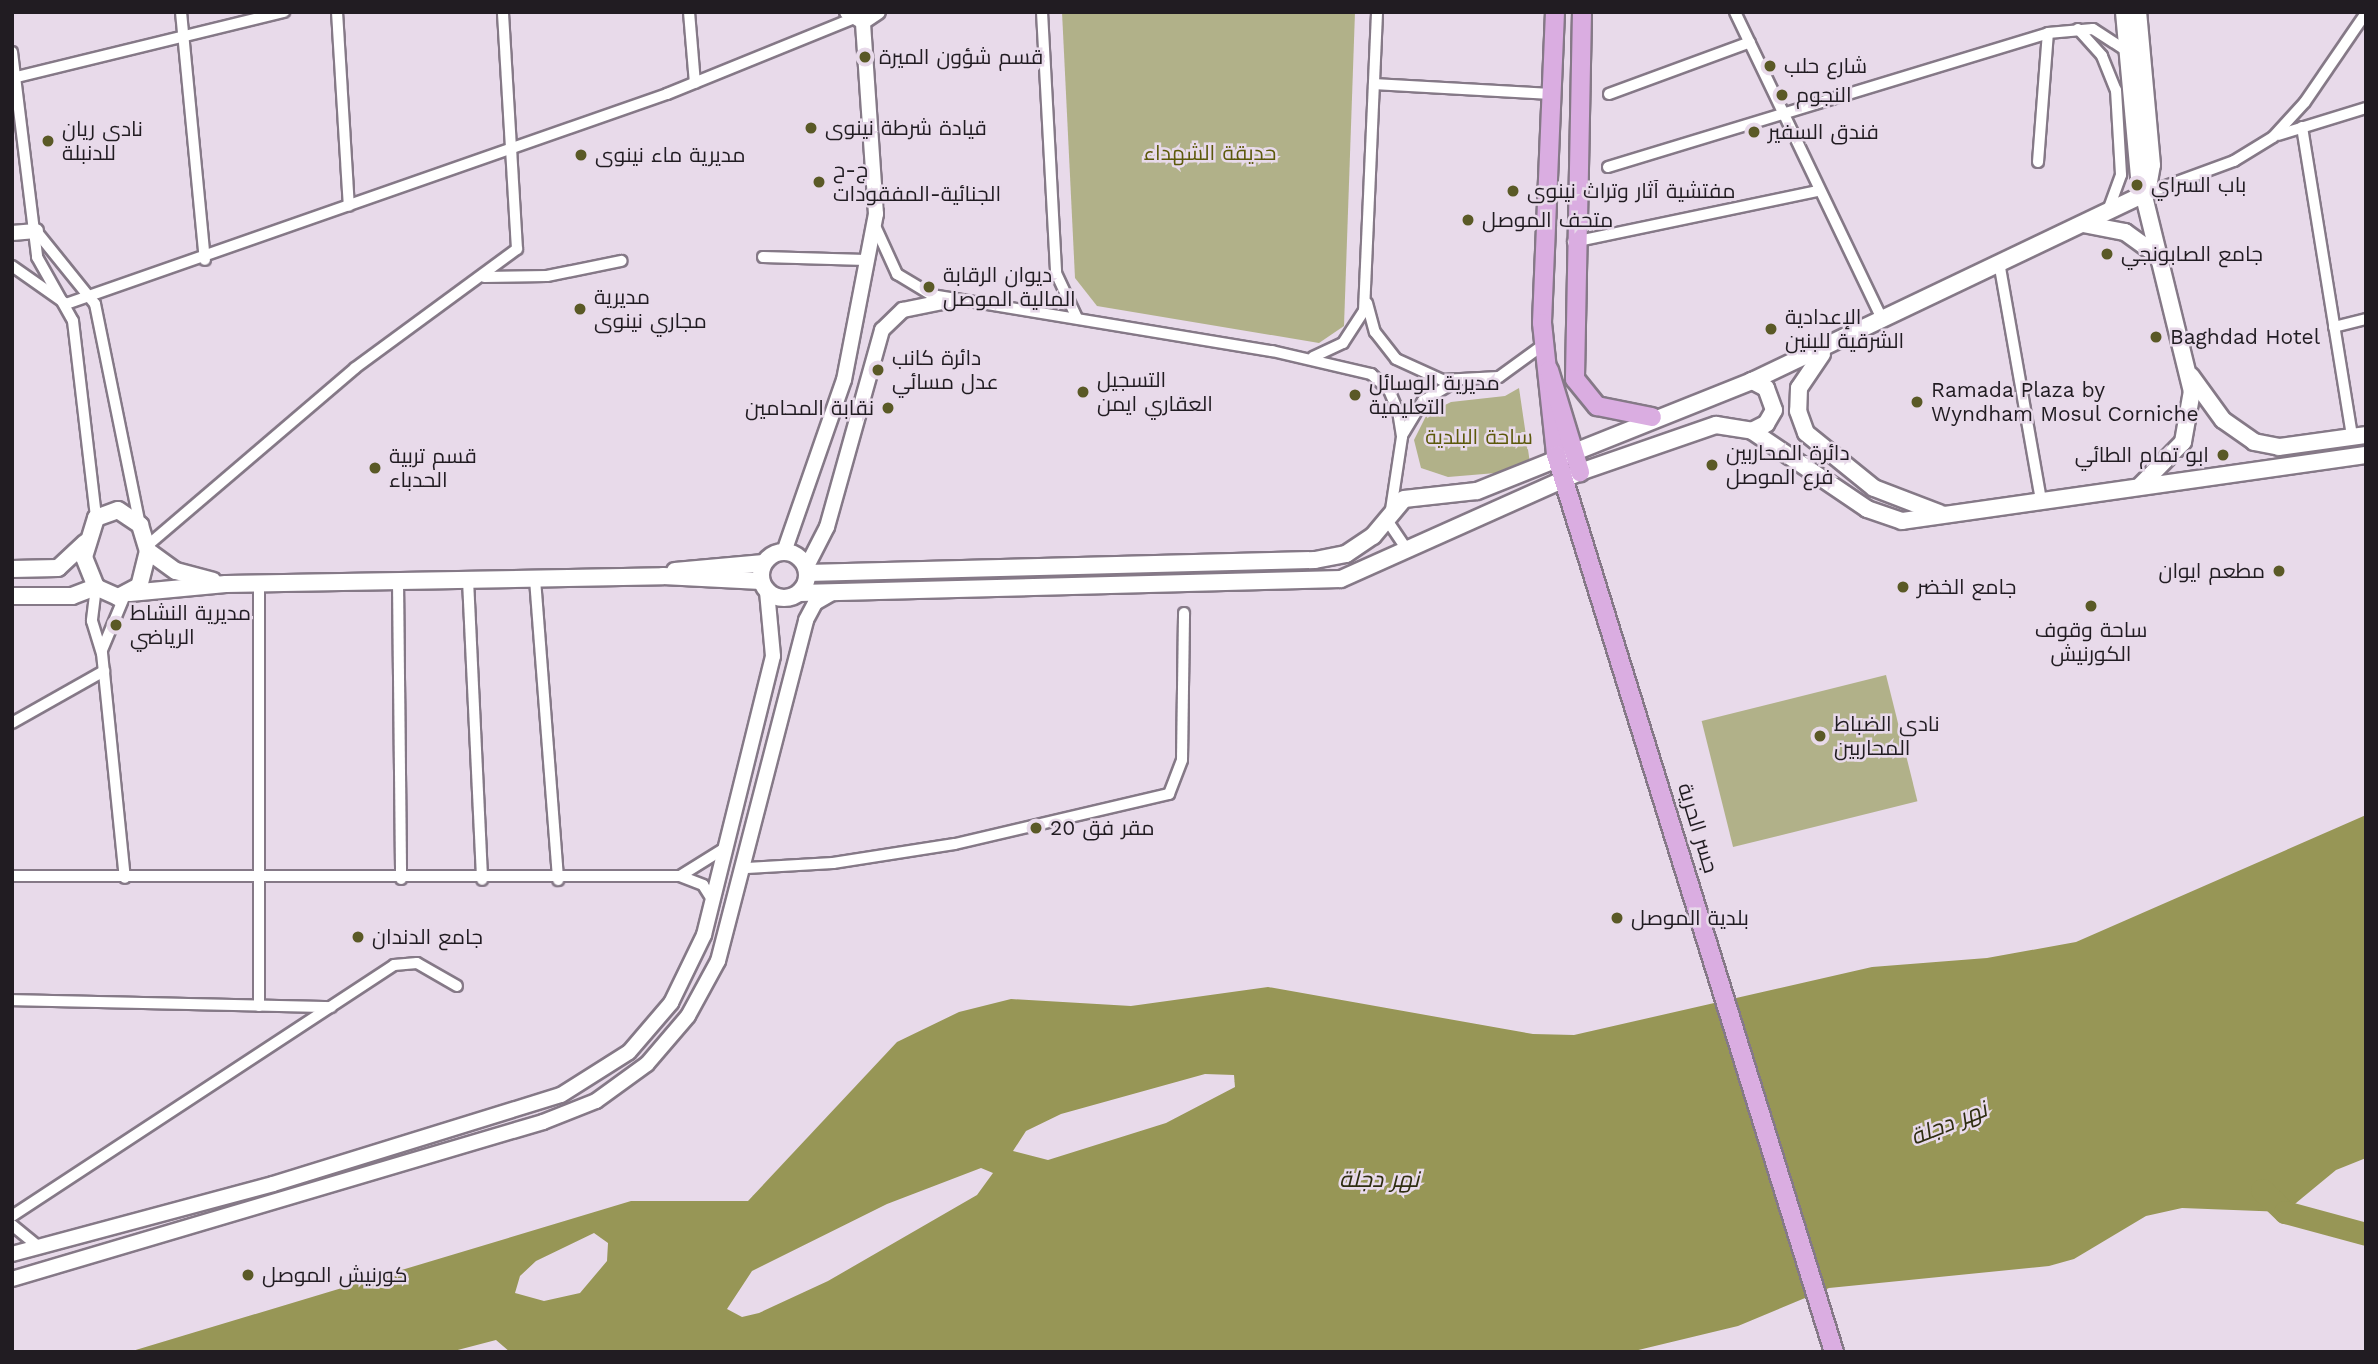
<!DOCTYPE html>
<meta charset="utf-8">
<style>
body{margin:0}
#map{position:relative;width:2378px;height:1364px;overflow:hidden;background:#e8daea;font-family:"Work Sans",Cairo,sans-serif}
div>[style]{position:absolute}
[style*='--x']{left:calc(var(--x)*1px);top:calc(var(--y)*1px);width:calc(var(--w)*1px);rotate:calc(var(--a)*1deg)}
.green>*{inset:0;background:#b1b189;transform-origin:0 0}
.water>*{inset:0;background:#979656}
.river>*{height:23px;margin:-11.5px;padding:0 11.5px;transform-origin:11.5px;border-radius:11.5px;background:#979656}
.roads{filter:drop-shadow(2px 0 #857987) drop-shadow(-2px 0 #857987) drop-shadow(0 2px #857987) drop-shadow(0 -2px #857987)}
.minor>*{height:10px;margin:-5px;padding:0 5px;transform-origin:5px;border-radius:5px;background:#fff}
.tertiary>*{height:14px;margin:-7px;padding:0 7px;transform-origin:7px;border-radius:7px;background:#fff}
.secondary>*{height:16px;margin:-8px;padding:0 8px;transform-origin:8px;border-radius:8px;background:#fff}
.secondary>.ring{margin:-8px;padding:0;box-sizing:content-box;background:none;border:16px solid #fff;border-radius:50%}
.primary>*{height:18px;margin:-9px;padding:0 9px;transform-origin:9px;border-radius:9px;background:#daade1}
.dots>*{width:19px;height:19px;translate:-50% -50%;box-sizing:border-box;border:4px solid #e8daea;border-radius:50%}
span{translate:-50% -50%;white-space:nowrap;text-align:center;line-height:1.15;-webkit-text-stroke:5px #e8daea;paint-order:stroke}
.poi-label{font-size:21px;color:#211c22}
.left{translate:0 -50%;text-align:left}
.right{translate:-100% -50%;text-align:right}
.park-label{font-size:21px;color:#5c590b}
.street-label{font-size:21px;color:#211c22}
.water-label{font-size:23px;color:#2e2d10;font-style:italic}
.frame{position:absolute;inset:0;border:14px solid #211c22;pointer-events:none}
</style>
<div id="map">
<div class="green">
<div style="clip-path:polygon(1062px 12px,1355px 12px,1344px 326px,1319px 343px,1097px 306px,1075px 278px)"></div>
<div style="clip-path:polygon(1519px 388px,1531px 470px,1448px 477px,1421px 468px,1414px 440px,1427px 414px,1451px 402px,1505px 396px)"></div>
<div style="left:1886px;top:675px;width:130px;height:190px;rotate:76deg"></div>
</div>
<div class="water">
<div style="clip-path:polygon(evenodd,2366px 815px,2366px 1158px,2336px 1170px,2285px 1212px,2182px 1208px,2146px 1216px,2074px 1259px,2049px 1266px,1829px 1288px,1738px 1326px,1630px 1352px,510px 1352px,496px 1340px,450px 1352px,129px 1352px,631px 1201px,748px 1201px,897px 1042px,959px 1012px,1011px 999px,1131px 1006px,1268px 987px,1533px 1034px,1574px 1035px,1872px 967px,1987px 958px,2076px 942px,2366px 815px,1205px 1074px,1234px 1075px,1235px 1087px,1166px 1123px,1048px 1160px,1013px 1151px,1026px 1131px,1061px 1114px,1205px 1074px,2366px 815px,981px 1168px,993px 1173px,977px 1195px,828px 1281px,759px 1313px,742px 1317px,727px 1309px,752px 1271px,887px 1204px,981px 1168px,2366px 815px,594px 1233px,608px 1243px,607px 1261px,580px 1293px,544px 1301px,515px 1293px,520px 1276px,536px 1261px,594px 1233px)"></div>
</div>
<div class="river">
<div style="--x:2262;--y:1190;--w:32;--a:44"></div>
<div style="--x:2285;--y:1212;--w:84;--a:15.2"></div>
</div>
<div class="roads">
<div class="minor">
<div style="--x:181;--y:12;--w:249;--a:84.5"></div>
<div style="--x:337;--y:12;--w:194;--a:86.5"></div>
<div style="--x:689;--y:12;--w:71;--a:85.2"></div>
<div style="--x:1042;--y:12;--w:261;--a:86.9"></div>
<div style="--x:1056;--y:273;--w:50;--a:65"></div>
<div style="--x:1735;--y:12;--w:343;--a:64.4"></div>
<div style="--x:2078;--y:29;--w:36;--a:48"></div>
<div style="--x:2102;--y:56;--w:37;--a:68"></div>
<div style="--x:2116;--y:90;--w:85;--a:86.6"></div>
<div style="--x:2121;--y:175;--w:37;--a:110"></div>
<div style="--x:12;--y:52;--w:207;--a:83"></div>
<div style="--x:37;--y:257;--w:73;--a:60.6"></div>
<div style="--x:73;--y:321;--w:198;--a:83.3"></div>
<div style="--x:17;--y:77;--w:275;--a:-13.7"></div>
<div style="--x:1374;--y:84;--w:177;--a:3.2"></div>
<div style="--x:1609;--y:94;--w:150;--a:-20.2"></div>
<div style="--x:2302;--y:127;--w:314;--a:80.8"></div>
<div style="--x:2278;--y:135;--w:92;--a:-17.1"></div>
<div style="--x:2038;--y:162;--w:129;--a:-85.6"></div>
<div style="--x:1608;--y:167;--w:460;--a:-16.9"></div>
<div style="--x:2048;--y:33;--w:45;--a:-5.1"></div>
<div style="--x:2093;--y:29;--w:40;--a:32.9"></div>
<div style="--x:2147;--y:193;--w:93;--a:-20.2"></div>
<div style="--x:2234;--y:161;--w:46;--a:-31.6"></div>
<div style="--x:2273;--y:137;--w:47;--a:-47.6"></div>
<div style="--x:2305;--y:102;--w:108;--a:-55.6"></div>
<div style="--x:876;--y:228;--w:51;--a:65.5"></div>
<div style="--x:897;--y:274;--w:41;--a:31"></div>
<div style="--x:932;--y:295;--w:345;--a:9.4"></div>
<div style="--x:1272;--y:351;--w:102;--a:13.1"></div>
<div style="--x:1371;--y:374;--w:24;--a:42"></div>
<div style="--x:1389;--y:390;--w:23;--a:67"></div>
<div style="--x:1398;--y:411;--w:26;--a:81"></div>
<div style="--x:1402;--y:437;--w:87;--a:98.6"></div>
<div style="--x:1389;--y:523;--w:34;--a:56"></div>
<div style="--x:36;--y:231;--w:94;--a:51.1"></div>
<div style="--x:95;--y:304;--w:226;--a:78.5"></div>
<div style="--x:1573;--y:242;--w:249;--a:-11.8"></div>
<div style="--x:763;--y:257;--w:103;--a:1.7"></div>
<div style="--x:1999;--y:262;--w:243;--a:80"></div>
<div style="--x:12;--y:266;--w:66;--a:35.1"></div>
<div style="--x:66;--y:304;--w:637;--a:-19.26"></div>
<div style="--x:667;--y:94;--w:200;--a:-22.1"></div>
<div style="--x:484;--y:277;--w:63;--a:-0.9"></div>
<div style="--x:547;--y:276;--w:76;--a:-11.5"></div>
<div style="--x:1367;--y:303;--w:30;--a:75"></div>
<div style="--x:1375;--y:332;--w:34;--a:52"></div>
<div style="--x:1396;--y:359;--w:51;--a:24.5"></div>
<div style="--x:1442;--y:380;--w:57;--a:-3"></div>
<div style="--x:1499;--y:377;--w:54;--a:-36"></div>
<div style="--x:2334;--y:327;--w:33;--a:-14"></div>
<div style="--x:1313;--y:357;--w:33;--a:-25"></div>
<div style="--x:1343;--y:343;--w:38;--a:-57"></div>
<div style="--x:1364;--y:311;--w:299;--a:-87.5"></div>
<div style="--x:1403;--y:434;--w:39;--a:-59"></div>
<div style="--x:1423;--y:401;--w:35;--a:-31"></div>
<div style="--x:148;--y:545;--w:272;--a:-40.5"></div>
<div style="--x:355;--y:368;--w:201;--a:-36.3"></div>
<div style="--x:517;--y:249;--w:237;--a:-93.4"></div>
<div style="--x:535;--y:579;--w:302;--a:85.6"></div>
<div style="--x:468;--y:580;--w:300;--a:87.3"></div>
<div style="--x:398;--y:581;--w:298;--a:89.4"></div>
<div style="--x:96;--y:587;--w:34;--a:97"></div>
<div style="--x:92;--y:621;--w:34;--a:73"></div>
<div style="--x:102;--y:653;--w:226;--a:84.2"></div>
<div style="--x:102;--y:650;--w:60;--a:-67.3"></div>
<div style="--x:12;--y:723;--w:106;--a:-29.5"></div>
<div style="--x:747;--y:868;--w:86;--a:-3.3"></div>
<div style="--x:833;--y:863;--w:123;--a:-8.9"></div>
<div style="--x:955;--y:844;--w:220;--a:-13.2"></div>
<div style="--x:1169;--y:794;--w:36;--a:-69"></div>
<div style="--x:1182;--y:760;--w:147;--a:-89.2"></div>
<div style="--x:12;--y:876;--w:668;--a:0"></div>
<div style="--x:680;--y:876;--w:25;--a:21"></div>
<div style="--x:703;--y:885;--w:19;--a:58"></div>
<div style="--x:680;--y:876;--w:53;--a:-31.9"></div>
<div style="--x:12;--y:1000;--w:319;--a:1.3"></div>
<div style="--x:259;--y:1006;--w:422;--a:-90"></div>
<div style="--x:12;--y:1216;--w:457;--a:-33.3"></div>
<div style="--x:394;--y:965;--w:23;--a:-5"></div>
<div style="--x:417;--y:963;--w:46;--a:29.9"></div>
<div style="--x:12;--y:1225;--w:35;--a:39"></div>
</div>
<div class="tertiary">
<div style="--x:847;--y:12;--w:19;--a:32"></div>
<div style="--x:863;--y:22;--w:18;--a:-34"></div>
<div style="--x:12;--y:233;--w:24;--a:-5"></div>
<div style="--x:784;--y:552;--w:182;--a:-70.8"></div>
<div style="--x:844;--y:380;--w:169;--a:-79.1"></div>
<div style="--x:876;--y:214;--w:192;--a:-93.9"></div>
<div style="--x:806;--y:568;--w:46;--a:-62.9"></div>
<div style="--x:827;--y:527;--w:205;--a:-74.4"></div>
<div style="--x:882;--y:330;--w:29;--a:-44"></div>
<div style="--x:903;--y:310;--w:50;--a:-11.5"></div>
<div style="--x:12;--y:1254;--w:270;--a:-15"></div>
<div style="--x:273;--y:1184;--w:301;--a:-17.2"></div>
<div style="--x:561;--y:1095;--w:80;--a:-32.3"></div>
<div style="--x:629;--y:1052;--w:65;--a:-49.4"></div>
<div style="--x:671;--y:1003;--w:76;--a:-64.1"></div>
<div style="--x:704;--y:935;--w:287;--a:-76.1"></div>
<div style="--x:773;--y:656;--w:65;--a:-95.3"></div>
<div style="--x:12;--y:1279;--w:554;--a:-16.47"></div>
<div style="--x:543;--y:1122;--w:57;--a:-21.6"></div>
<div style="--x:596;--y:1101;--w:63;--a:-36"></div>
<div style="--x:647;--y:1064;--w:63;--a:-49.5"></div>
<div style="--x:688;--y:1016;--w:63;--a:-61.4"></div>
<div style="--x:718;--y:961;--w:352;--a:-75.5"></div>
<div style="--x:806;--y:620;--w:19;--a:-62"></div>
<div style="--x:815;--y:603;--w:20;--a:-30"></div>
</div>
<div class="secondary">
<div style="--x:2124;--y:12;--w:165;--a:84.8"></div>
<div style="--x:2139;--y:176;--w:221;--a:76.2"></div>
<div style="--x:2192;--y:391;--w:52;--a:100"></div>
<div style="--x:2183;--y:442;--w:60;--a:134.3"></div>
<div style="--x:2083;--y:224;--w:43;--a:10.8"></div>
<div style="--x:2125;--y:232;--w:44;--a:35.8"></div>
<div style="--x:1822;--y:354;--w:41;--a:124.1"></div>
<div style="--x:1799;--y:388;--w:23;--a:92"></div>
<div style="--x:1798;--y:411;--w:23;--a:70"></div>
<div style="--x:1806;--y:433;--w:87;--a:39"></div>
<div style="--x:1874;--y:488;--w:70;--a:21"></div>
<div style="--x:2191;--y:376;--w:54;--a:54"></div>
<div style="--x:2223;--y:420;--w:38;--a:35"></div>
<div style="--x:2254;--y:442;--w:25;--a:11"></div>
<div style="--x:2279;--y:447;--w:88;--a:-7.9"></div>
<div style="--x:1752;--y:431;--w:16;--a:-27"></div>
<div style="--x:1766;--y:424;--w:16;--a:-60"></div>
<div style="--x:1774;--y:410;--w:23;--a:-110"></div>
<div style="--x:1766;--y:388;--w:16;--a:-153"></div>
<div style="--x:118;--y:510;--w:27;--a:34"></div>
<div style="--x:140;--y:525;--w:27;--a:73"></div>
<div style="--x:148;--y:551;--w:36;--a:104"></div>
<div style="--x:139;--y:586;--w:24;--a:152"></div>
<div style="--x:118;--y:597;--w:24;--a:-156"></div>
<div style="--x:96;--y:587;--w:32;--a:-112"></div>
<div style="--x:84;--y:557;--w:41;--a:-72.9"></div>
<div style="--x:96;--y:518;--w:23;--a:-20"></div>
<div style="--x:148;--y:551;--w:34;--a:36"></div>
<div style="--x:176;--y:571;--w:38;--a:15"></div>
<div class="ring" style="left:761px;top:552px;width:30px;height:30px"></div>
<div style="--x:12;--y:569;--w:46;--a:-1.2"></div>
<div style="--x:58;--y:568;--w:37;--a:-43"></div>
<div style="--x:675;--y:571;--w:89;--a:-5.1"></div>
<div style="--x:807;--y:573;--w:508;--a:-1.47"></div>
<div style="--x:1315;--y:560;--w:32;--a:-11"></div>
<div style="--x:1346;--y:554;--w:32;--a:-34"></div>
<div style="--x:1373;--y:536;--w:48;--a:-50"></div>
<div style="--x:1404;--y:499;--w:73;--a:-6.3"></div>
<div style="--x:1477;--y:491;--w:296;--a:-21.8"></div>
<div style="--x:1752;--y:381;--w:437;--a:-25.5"></div>
<div style="--x:2147;--y:193;--w:28;--a:-80"></div>
<div style="--x:2152;--y:165;--w:154;--a:-95.2"></div>
<div style="--x:130;--y:593;--w:96;--a:-5.4"></div>
<div style="--x:226;--y:584;--w:437;--a:-1"></div>
<div style="--x:663;--y:576;--w:98;--a:2.9"></div>
<div style="--x:800;--y:593;--w:541;--a:-1.48"></div>
<div style="--x:1341;--y:579;--w:262;--a:-24.1"></div>
<div style="--x:1580;--y:472;--w:144;--a:-19.1"></div>
<div style="--x:1716;--y:425;--w:36;--a:9"></div>
<div style="--x:1752;--y:431;--w:139;--a:34.1"></div>
<div style="--x:1867;--y:509;--w:37;--a:19"></div>
<div style="--x:1902;--y:521;--w:469;--a:-8.1"></div>
<div style="--x:12;--y:596;--w:60;--a:0"></div>
<div style="--x:72;--y:596;--w:26;--a:-21"></div>
</div>
<div class="primary">
<div style="--x:1555;--y:12;--w:311;--a:92.4"></div>
<div style="--x:1542;--y:323;--w:133;--a:83.9"></div>
<div style="--x:1556;--y:455;--w:939;--a:72.78"></div>
<div style="--x:1582;--y:12;--w:367;--a:91.1"></div>
<div style="--x:1575;--y:379;--w:35;--a:51"></div>
<div style="--x:1597;--y:406;--w:56;--a:11.3"></div>
<div style="--x:1549;--y:370;--w:107;--a:73.1"></div>
</div>
</div>
<div class="dots">
<div style="left:865px;top:57px;background:#5a5926"></div>
<div style="left:1770px;top:66px;background:#5a5926"></div>
<div style="left:1782px;top:95px;background:#5a5926"></div>
<div style="left:811px;top:128px;background:#5a5926"></div>
<div style="left:1754px;top:132px;background:#5a5926"></div>
<div style="left:48px;top:141px;background:#5a5926"></div>
<div style="left:581px;top:155px;background:#5a5926"></div>
<div style="left:819px;top:182px;background:#5a5926"></div>
<div style="left:2137px;top:185px;background:#5a5926"></div>
<div style="left:1513px;top:191px;background:#5a5926"></div>
<div style="left:1468px;top:220px;background:#5a5926"></div>
<div style="left:2107px;top:254px;background:#5a5926"></div>
<div style="left:929px;top:287px;background:#5a5926"></div>
<div style="left:580px;top:309px;background:#5a5926"></div>
<div style="left:1771px;top:329px;background:#5a5926"></div>
<div style="left:2156px;top:337px;background:#5a5926"></div>
<div style="left:878px;top:370px;background:#5a5926"></div>
<div style="left:1083px;top:392px;background:#5a5926"></div>
<div style="left:1355px;top:395px;background:#5a5926"></div>
<div style="left:1917px;top:402px;background:#5a5926"></div>
<div style="left:888px;top:408px;background:#5a5926"></div>
<div style="left:2223px;top:455px;background:#5a5926"></div>
<div style="left:1712px;top:465px;background:#5a5926"></div>
<div style="left:375px;top:468px;background:#5a5926"></div>
<div style="left:2279px;top:571px;background:#5a5926"></div>
<div style="left:1903px;top:587px;background:#5a5926"></div>
<div style="left:2091px;top:606px;background:#5a5926"></div>
<div style="left:116px;top:625px;background:#5a5926"></div>
<div style="left:1820px;top:736px;background:#5a5926"></div>
<div style="left:1036px;top:828px;background:#5a5926"></div>
<div style="left:1617px;top:918px;background:#5a5926"></div>
<div style="left:358px;top:937px;background:#5a5926"></div>
<div style="left:248px;top:1275px;background:#5a5926"></div>
</div>
<div class="poi-label">
<span class="left" style="left:879px;top:57px">قسم شؤون الميرة</span>
<span class="left" style="left:1784px;top:66px">شارع حلب</span>
<span class="left" style="left:1796px;top:95px">النجوم</span>
<span class="left" style="left:825px;top:128px">قيادة شرطة نينوى</span>
<span class="left" style="left:62px;top:141px">نادي ريان<br>للدنبلة</span>
<span class="left" style="left:1768px;top:132px">فندق السفير</span>
<span class="left" style="left:595px;top:155px">مديرية ماء نينوى</span>
<span class="left" style="left:833px;top:182px">ج-ح<br>الجنائية-المفقودات</span>
<span class="left" style="left:2151px;top:185px">باب السراي</span>
<span class="left" style="left:1527px;top:191px">مفتشية آثار وتراث نينوى</span>
<span class="left" style="left:1482px;top:220px">متحف الموصل</span>
<span class="left" style="left:2121px;top:254px">جامع الصابونجي</span>
<span class="left" style="left:943px;top:287px">ديوان الرقابة<br>المالية الموصل</span>
<span class="left" style="left:594px;top:309px">مديرية<br>مجاري نينوى</span>
<span class="left" style="left:1785px;top:329px">الإعدادية<br>الشرقية للبنين</span>
<span class="left" style="left:2170px;top:337px">Baghdad Hotel</span>
<span class="left" style="left:892px;top:370px">دائرة كانب<br>عدل مسائي</span>
<span class="left" style="left:1097px;top:392px">التسجيل<br>العقاري ايمن</span>
<span class="left" style="left:1369px;top:395px">مديرية الوسائل<br>التعليمية</span>
<span class="left" style="left:1931px;top:402px">Ramada Plaza by<br>Wyndham Mosul Corniche</span>
<span class="right" style="left:874px;top:408px">نقابة المحامين</span>
<span class="left" style="left:1726px;top:465px">دائرة المحاربين<br>فرع الموصل</span>
<span class="right" style="left:2209px;top:455px">ابو تمام الطائي</span>
<span class="left" style="left:389px;top:468px">قسم تربية<br>الحدباء</span>
<span class="right" style="left:2265px;top:571px">مطعم ايوان</span>
<span class="left" style="left:1917px;top:587px">جامع الخضر</span>
<span class="left" style="left:130px;top:625px">مديرية النشاط<br>الرياضي</span>
<span style="left:2091px;top:642px">ساحة وقوف<br>الكورنيش</span>
<span class="left" style="left:1834px;top:736px">نادي الضباط<br>المحاربين</span>
<span class="left" style="left:1050px;top:828px">مقر فق 20</span>
<span class="left" style="left:1631px;top:918px">بلدية الموصل</span>
<span class="left" style="left:372px;top:937px">جامع الدندان</span>
<span class="left" style="left:262px;top:1275px">كورنيش الموصل</span>
</div>
<div class="park-label">
<span style="left:1210px;top:153px">حديقة الشهداء</span>
<span style="left:1479px;top:437px">ساحة البلدية</span>
</div>
<div class="street-label">
<span style="left:1698px;top:828px;rotate:73deg">جسر الحرية</span>
</div>
<div class="water-label">
<span style="left:1949px;top:1124px;rotate:-22deg">نهر دجلة</span>
<span style="left:1379px;top:1180px">نهر دجلة</span>
</div>
<div class="frame"></div>
</div>
